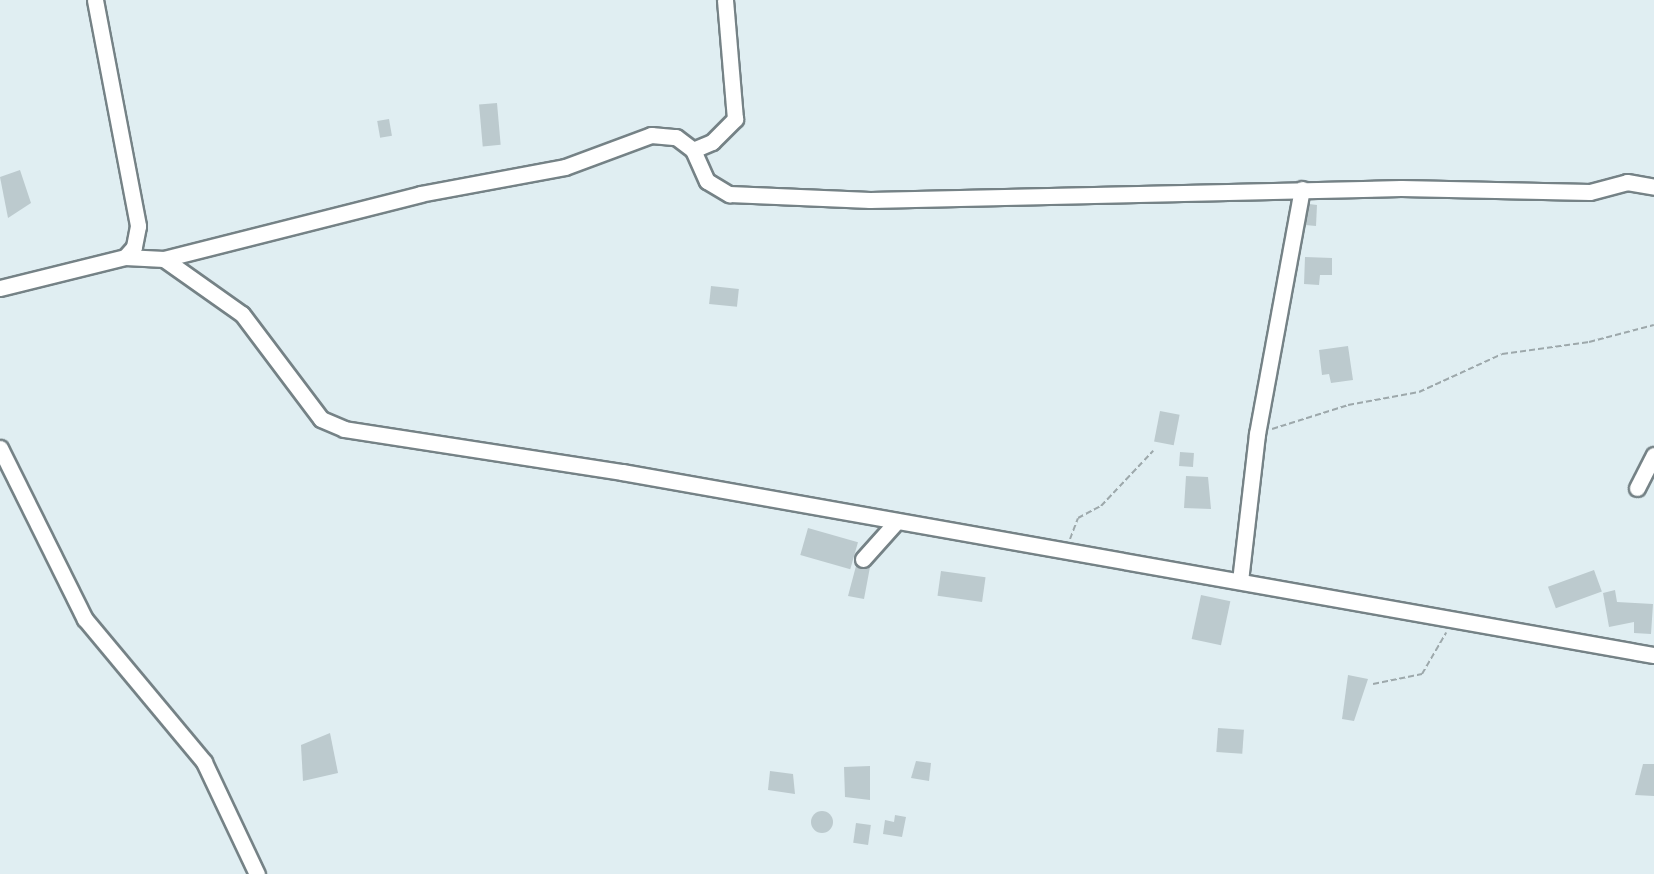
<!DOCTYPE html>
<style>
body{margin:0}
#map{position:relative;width:1654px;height:874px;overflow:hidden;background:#e0eef2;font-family:Figtree,sans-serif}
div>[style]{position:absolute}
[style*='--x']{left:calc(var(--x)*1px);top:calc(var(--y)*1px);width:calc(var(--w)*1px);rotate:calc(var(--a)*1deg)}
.building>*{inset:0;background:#bccace;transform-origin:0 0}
.round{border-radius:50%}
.path>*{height:2px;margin-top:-1px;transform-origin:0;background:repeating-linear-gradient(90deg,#9da8ab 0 6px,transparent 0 9px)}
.roads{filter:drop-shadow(2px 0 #758286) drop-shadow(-2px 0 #758286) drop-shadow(0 2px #758286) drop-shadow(0 -2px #758286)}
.minor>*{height:15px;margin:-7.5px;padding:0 7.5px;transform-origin:7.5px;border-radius:7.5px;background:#fff}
span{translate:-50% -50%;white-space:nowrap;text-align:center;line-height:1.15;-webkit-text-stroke:4.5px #fff;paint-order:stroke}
</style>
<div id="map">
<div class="building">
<div style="left:497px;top:103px;width:42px;height:18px;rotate:85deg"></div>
<div style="left:389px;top:119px;width:17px;height:12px;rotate:80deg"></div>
<div style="clip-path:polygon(20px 170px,31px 203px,8px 218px,0 177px)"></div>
<div style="clip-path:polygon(1309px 204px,1317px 205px,1316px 226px,1305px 225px)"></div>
<div style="clip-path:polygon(1305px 257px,1332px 258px,1332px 275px,1320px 275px,1319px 285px,1304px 284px)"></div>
<div style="left:711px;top:286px;width:28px;height:18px;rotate:6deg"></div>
<div style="clip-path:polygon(1348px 346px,1353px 380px,1331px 383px,1329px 374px,1322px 375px,1319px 350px)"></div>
<div style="left:1160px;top:411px;width:20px;height:31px;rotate:11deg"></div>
<div style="left:1180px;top:452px;width:14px;height:14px;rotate:4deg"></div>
<div style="clip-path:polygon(1186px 476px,1208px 477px,1211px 509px,1184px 508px)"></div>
<div style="left:808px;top:528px;width:52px;height:28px;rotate:16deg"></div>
<div style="clip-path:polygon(856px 566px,870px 567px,864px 599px,848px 596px)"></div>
<div style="left:1594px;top:570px;width:23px;height:49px;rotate:70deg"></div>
<div style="left:941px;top:571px;width:45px;height:25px;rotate:8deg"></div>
<div style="clip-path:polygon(1615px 590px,1617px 602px,1653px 604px,1651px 634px,1634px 633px,1634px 622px,1609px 627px,1603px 593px)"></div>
<div style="left:1201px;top:595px;width:30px;height:45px;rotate:12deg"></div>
<div style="clip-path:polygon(1348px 675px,1368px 679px,1354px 721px,1342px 719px)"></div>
<div style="left:1218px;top:728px;width:26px;height:24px;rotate:4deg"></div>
<div style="clip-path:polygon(330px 733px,338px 773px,303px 781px,301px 745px)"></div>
<div style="clip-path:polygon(916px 761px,931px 763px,929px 781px,911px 778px)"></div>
<div style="clip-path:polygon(1643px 764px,1654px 764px,1654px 796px,1635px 795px)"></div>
<div style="clip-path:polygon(870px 766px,870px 800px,845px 797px,844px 767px)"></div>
<div style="clip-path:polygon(770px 771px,793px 774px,795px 794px,768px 790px)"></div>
<div class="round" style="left:811px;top:811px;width:22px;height:22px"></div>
<div style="clip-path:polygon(895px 815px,906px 817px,902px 837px,883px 834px,885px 820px,894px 822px)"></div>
<div style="left:856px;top:823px;width:15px;height:20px;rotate:8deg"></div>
</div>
<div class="path">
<div style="--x:1272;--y:429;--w:80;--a:-17.5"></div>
<div style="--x:1348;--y:405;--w:72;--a:-10.4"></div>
<div style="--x:1419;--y:392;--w:91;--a:-24.6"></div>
<div style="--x:1502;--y:354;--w:88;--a:-7.9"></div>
<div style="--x:1589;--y:342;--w:67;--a:-14.7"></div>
<div style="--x:1070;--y:539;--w:22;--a:-69"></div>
<div style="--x:1078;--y:518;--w:26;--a:-28"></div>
<div style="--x:1101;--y:506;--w:76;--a:-46.6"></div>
<div style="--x:1373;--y:684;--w:50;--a:-11.5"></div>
<div style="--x:1422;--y:674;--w:48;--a:-59.7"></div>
</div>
<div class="roads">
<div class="minor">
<div style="--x:95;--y:0;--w:230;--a:79.2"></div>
<div style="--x:138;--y:226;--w:21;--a:101"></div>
<div style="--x:134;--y:247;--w:13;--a:132"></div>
<div style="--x:693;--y:150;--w:34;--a:66"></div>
<div style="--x:707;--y:181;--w:26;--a:31"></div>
<div style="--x:729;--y:194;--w:141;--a:2.4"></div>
<div style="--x:870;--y:200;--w:531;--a:-1.29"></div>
<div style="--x:1401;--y:188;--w:189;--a:1.2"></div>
<div style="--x:1590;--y:192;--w:38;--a:-15"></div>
<div style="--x:1627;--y:182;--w:27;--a:10"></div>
<div style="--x:164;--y:259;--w:264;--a:-14.2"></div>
<div style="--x:420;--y:194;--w:147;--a:-10.5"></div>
<div style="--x:565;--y:167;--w:92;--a:-20.4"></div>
<div style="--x:651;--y:135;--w:25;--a:5"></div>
<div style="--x:676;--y:137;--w:21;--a:37"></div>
<div style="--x:693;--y:150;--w:21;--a:-23"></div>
<div style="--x:712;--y:142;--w:33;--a:-45"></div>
<div style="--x:735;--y:119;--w:119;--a:-94.8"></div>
<div style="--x:0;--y:288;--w:129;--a:-13.9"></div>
<div style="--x:125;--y:257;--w:39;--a:3"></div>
<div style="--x:164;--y:259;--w:95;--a:35.2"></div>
<div style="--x:242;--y:314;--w:131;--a:53"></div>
<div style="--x:321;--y:419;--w:25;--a:23"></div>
<div style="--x:344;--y:429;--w:281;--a:8.8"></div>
<div style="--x:622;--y:472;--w:1048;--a:10.06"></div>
<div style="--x:0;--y:448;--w:191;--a:63.6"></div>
<div style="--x:85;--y:619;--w:186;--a:50.2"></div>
<div style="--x:204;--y:762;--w:124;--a:64.7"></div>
<div style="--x:1637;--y:488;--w:37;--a:-63"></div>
<div style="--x:863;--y:559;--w:51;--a:-48.2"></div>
<div style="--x:1240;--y:581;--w:148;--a:-83.4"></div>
<div style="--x:1257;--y:434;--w:249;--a:-79.6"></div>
</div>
</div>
</div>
